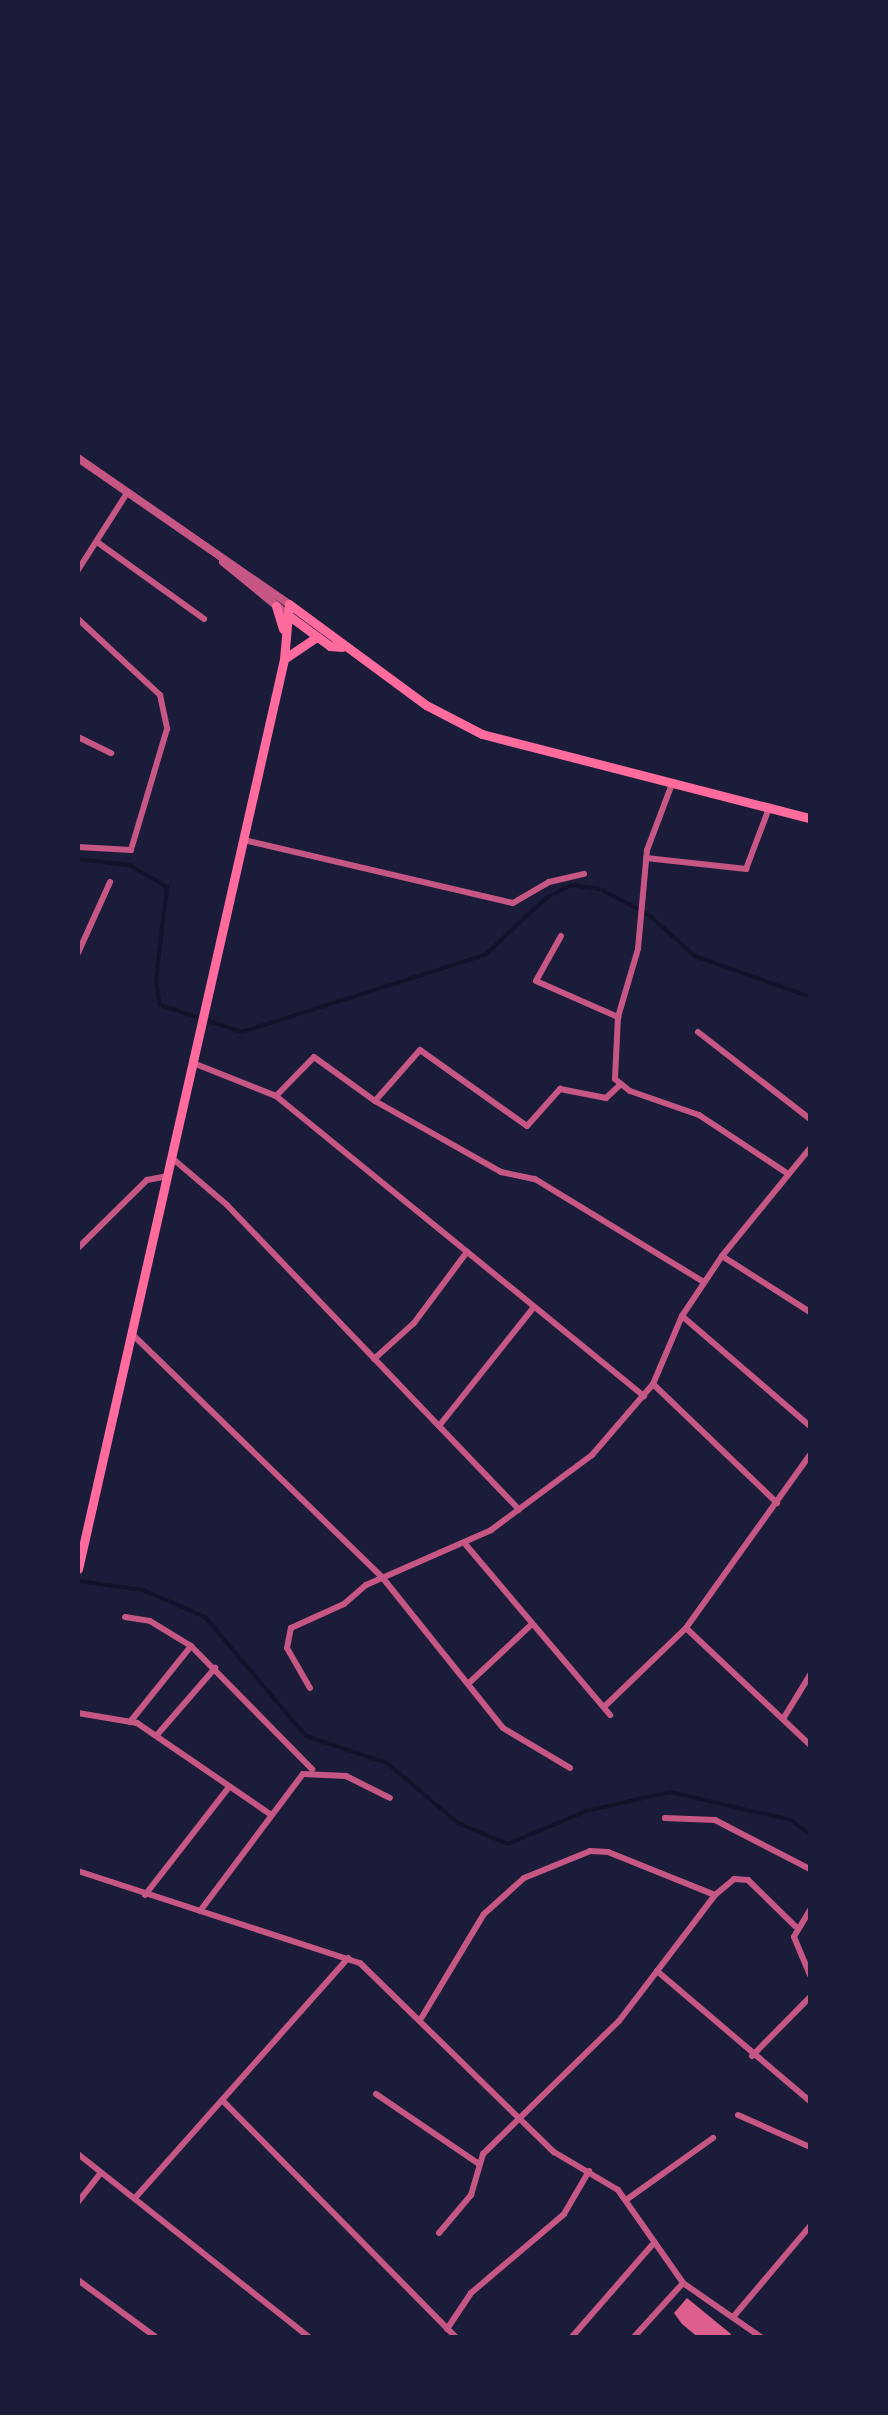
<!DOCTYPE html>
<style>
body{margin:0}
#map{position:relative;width:888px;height:2415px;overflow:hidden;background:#1b1b3a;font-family:Mulish,sans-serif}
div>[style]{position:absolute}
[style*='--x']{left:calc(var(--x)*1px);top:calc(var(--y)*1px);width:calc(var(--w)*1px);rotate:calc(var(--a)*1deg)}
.stream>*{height:4px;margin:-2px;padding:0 2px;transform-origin:2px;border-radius:2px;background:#12122b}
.building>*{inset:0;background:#dd5f8e}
.minor>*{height:6px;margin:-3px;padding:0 3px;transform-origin:3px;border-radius:3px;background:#c65784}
.tertiary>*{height:8px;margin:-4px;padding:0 4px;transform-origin:4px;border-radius:4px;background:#c65784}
.secondary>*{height:9px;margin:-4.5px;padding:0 4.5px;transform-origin:4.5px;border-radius:4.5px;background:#ff6b9d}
span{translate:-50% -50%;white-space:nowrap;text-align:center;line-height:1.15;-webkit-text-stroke:8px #1b1b3a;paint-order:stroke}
.frame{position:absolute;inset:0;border:80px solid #1b1b3a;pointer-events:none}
</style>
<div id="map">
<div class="stream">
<div style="--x:78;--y:859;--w:51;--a:6.7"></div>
<div style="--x:129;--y:865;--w:44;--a:30.1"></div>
<div style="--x:167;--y:887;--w:95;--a:96.7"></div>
<div style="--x:156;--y:981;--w:24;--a:81"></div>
<div style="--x:160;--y:1005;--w:86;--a:18.2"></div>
<div style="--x:242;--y:1032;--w:255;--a:-17.6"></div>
<div style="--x:485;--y:955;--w:83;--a:-43.1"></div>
<div style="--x:546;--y:898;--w:28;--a:-27"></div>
<div style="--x:571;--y:885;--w:29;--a:8"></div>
<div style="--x:600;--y:889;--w:55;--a:28"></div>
<div style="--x:649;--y:915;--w:62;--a:41.7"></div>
<div style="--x:695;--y:956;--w:122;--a:19.6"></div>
<div style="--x:78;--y:1581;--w:66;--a:7.9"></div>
<div style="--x:143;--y:1590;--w:68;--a:23.5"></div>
<div style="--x:205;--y:1617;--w:156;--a:49.7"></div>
<div style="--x:306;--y:1736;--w:85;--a:18.4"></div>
<div style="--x:387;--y:1763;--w:93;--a:40.2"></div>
<div style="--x:458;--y:1823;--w:54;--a:22.8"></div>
<div style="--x:508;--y:1844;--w:85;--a:-22.9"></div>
<div style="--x:586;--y:1811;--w:86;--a:-12.7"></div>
<div style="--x:670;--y:1792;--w:124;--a:13"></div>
<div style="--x:791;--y:1820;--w:24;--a:38"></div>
</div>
<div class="building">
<div style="clip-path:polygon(687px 2298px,731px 2334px,728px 2338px,699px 2338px,682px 2324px,674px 2313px)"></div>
</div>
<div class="minor">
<div style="--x:97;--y:542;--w:132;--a:35.7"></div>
<div style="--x:78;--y:570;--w:91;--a:-57.5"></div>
<div style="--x:78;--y:619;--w:112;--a:42.8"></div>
<div style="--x:160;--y:695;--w:35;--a:78"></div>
<div style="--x:167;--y:729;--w:126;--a:106.6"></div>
<div style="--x:131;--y:850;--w:53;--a:-176.8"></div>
<div style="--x:78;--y:737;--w:37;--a:26"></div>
<div style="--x:672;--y:784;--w:71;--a:110.7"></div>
<div style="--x:647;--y:850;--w:99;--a:95.2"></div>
<div style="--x:638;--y:949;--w:71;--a:106.4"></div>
<div style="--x:618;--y:1017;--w:62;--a:92.8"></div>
<div style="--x:615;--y:1079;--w:19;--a:39"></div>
<div style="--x:630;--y:1091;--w:73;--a:19.2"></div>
<div style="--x:699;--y:1115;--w:107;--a:33.5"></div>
<div style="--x:244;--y:840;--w:276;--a:13.2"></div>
<div style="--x:513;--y:903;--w:42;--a:-30.3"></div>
<div style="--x:549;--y:882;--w:36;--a:-13"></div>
<div style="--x:646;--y:858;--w:101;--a:6.3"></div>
<div style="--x:746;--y:869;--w:65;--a:-69.3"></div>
<div style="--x:561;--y:936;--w:51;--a:119.1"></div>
<div style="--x:536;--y:981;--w:90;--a:23.7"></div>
<div style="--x:78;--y:953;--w:78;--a:-65.7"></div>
<div style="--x:698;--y:1032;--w:142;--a:37.8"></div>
<div style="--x:193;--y:1063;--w:89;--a:21.7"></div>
<div style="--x:276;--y:1096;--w:475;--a:39.2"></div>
<div style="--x:276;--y:1096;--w:54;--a:-45.7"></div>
<div style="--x:314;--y:1057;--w:75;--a:35.8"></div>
<div style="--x:375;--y:1101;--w:145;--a:29.4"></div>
<div style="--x:501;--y:1172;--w:35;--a:12"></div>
<div style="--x:535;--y:1179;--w:198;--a:31.4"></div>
<div style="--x:375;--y:1101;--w:68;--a:-48.6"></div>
<div style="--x:420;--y:1050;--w:131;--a:35.4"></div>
<div style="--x:527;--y:1126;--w:50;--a:-48.3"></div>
<div style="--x:560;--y:1089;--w:47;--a:11.1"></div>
<div style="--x:606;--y:1098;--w:19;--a:-43"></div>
<div style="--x:172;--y:1158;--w:72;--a:40.5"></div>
<div style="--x:227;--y:1205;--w:422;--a:46.2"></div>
<div style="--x:78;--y:1248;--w:97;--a:-44.6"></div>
<div style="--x:147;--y:1180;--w:20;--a:-11"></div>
<div style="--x:722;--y:1256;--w:104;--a:32.5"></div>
<div style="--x:682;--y:1316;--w:169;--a:40.7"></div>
<div style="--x:131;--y:1333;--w:350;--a:44.2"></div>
<div style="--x:382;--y:1577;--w:193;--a:51.3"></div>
<div style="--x:503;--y:1728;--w:78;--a:30.8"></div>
<div style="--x:374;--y:1359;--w:54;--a:-42"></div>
<div style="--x:414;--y:1323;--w:89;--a:-53.3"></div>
<div style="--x:653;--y:1384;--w:172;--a:43.8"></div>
<div style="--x:439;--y:1426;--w:152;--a:-51.4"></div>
<div style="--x:466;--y:1545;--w:223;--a:49.7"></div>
<div style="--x:125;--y:1617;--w:25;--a:9"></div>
<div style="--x:150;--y:1621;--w:48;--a:31.4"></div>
<div style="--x:191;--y:1646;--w:173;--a:45.5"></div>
<div style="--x:686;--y:1628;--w:170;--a:43.3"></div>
<div style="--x:470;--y:1682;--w:83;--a:-43.1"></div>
<div style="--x:310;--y:1688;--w:46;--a:-119.9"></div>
<div style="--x:287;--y:1648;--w:20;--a:-79"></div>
<div style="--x:291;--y:1628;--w:58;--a:-24.4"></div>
<div style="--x:344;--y:1604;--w:29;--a:-41"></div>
<div style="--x:366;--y:1585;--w:137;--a:-23.7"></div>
<div style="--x:491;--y:1530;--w:126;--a:-36.6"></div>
<div style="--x:592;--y:1455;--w:94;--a:-49.3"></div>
<div style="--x:653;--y:1384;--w:74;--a:-66.9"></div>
<div style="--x:682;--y:1316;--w:72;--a:-56.3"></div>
<div style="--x:722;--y:1256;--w:139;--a:-50.8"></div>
<div style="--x:604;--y:1707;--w:114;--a:-43.9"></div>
<div style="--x:686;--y:1628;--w:213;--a:-54.4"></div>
<div style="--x:78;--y:1713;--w:60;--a:9.6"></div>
<div style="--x:137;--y:1723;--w:161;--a:34.4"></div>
<div style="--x:783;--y:1719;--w:52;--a:-58.5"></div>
<div style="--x:130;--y:1722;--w:97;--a:-51.2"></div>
<div style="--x:157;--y:1735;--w:89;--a:-49.1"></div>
<div style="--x:665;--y:1818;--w:50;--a:2.3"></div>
<div style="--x:715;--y:1820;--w:107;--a:27.3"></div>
<div style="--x:78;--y:1871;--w:297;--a:18.1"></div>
<div style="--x:360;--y:1963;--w:271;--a:44.3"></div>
<div style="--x:554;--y:2152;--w:74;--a:30.7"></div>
<div style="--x:618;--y:2190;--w:113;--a:55"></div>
<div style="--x:683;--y:2283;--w:96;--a:34.8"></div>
<div style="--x:145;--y:1895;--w:137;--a:-52.1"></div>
<div style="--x:810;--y:1910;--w:31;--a:121"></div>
<div style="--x:794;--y:1937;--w:41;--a:67.2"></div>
<div style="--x:200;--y:1911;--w:171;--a:-53.1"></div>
<div style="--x:303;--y:1774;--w:43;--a:2.7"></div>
<div style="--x:346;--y:1776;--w:49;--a:26.6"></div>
<div style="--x:657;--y:1971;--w:201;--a:40.4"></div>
<div style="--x:422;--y:2017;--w:120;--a:-59"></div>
<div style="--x:484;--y:1914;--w:54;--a:-42"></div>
<div style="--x:524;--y:1878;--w:71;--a:-22.2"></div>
<div style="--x:590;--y:1851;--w:18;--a:3"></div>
<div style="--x:608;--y:1852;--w:115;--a:21.9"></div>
<div style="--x:752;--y:2056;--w:83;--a:-45.5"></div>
<div style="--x:376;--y:2094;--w:125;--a:34.2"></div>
<div style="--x:222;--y:2100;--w:334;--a:45.4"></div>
<div style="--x:738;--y:2115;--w:79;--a:24"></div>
<div style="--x:78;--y:2154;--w:296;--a:38.4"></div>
<div style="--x:135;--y:2198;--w:321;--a:-48.4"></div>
<div style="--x:626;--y:2200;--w:107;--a:-35.5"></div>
<div style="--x:78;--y:2202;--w:37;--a:-52"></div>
<div style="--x:439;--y:2233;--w:50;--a:-49.9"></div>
<div style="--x:471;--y:2195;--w:43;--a:-73.7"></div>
<div style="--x:483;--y:2154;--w:190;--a:-44.4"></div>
<div style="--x:619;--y:2021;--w:158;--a:-52.7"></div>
<div style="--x:715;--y:1895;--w:25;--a:-40"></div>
<div style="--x:734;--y:1879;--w:14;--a:4"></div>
<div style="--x:748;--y:1880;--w:67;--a:44.4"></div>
<div style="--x:78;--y:2280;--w:98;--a:36.3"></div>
<div style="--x:734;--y:2316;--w:118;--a:-49.8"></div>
<div style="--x:447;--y:2329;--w:43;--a:-56.3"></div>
<div style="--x:471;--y:2293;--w:122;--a:-40.3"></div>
<div style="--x:564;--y:2214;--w:50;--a:-59.8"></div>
<div style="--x:571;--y:2338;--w:123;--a:-48.9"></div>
<div style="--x:633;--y:2338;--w:74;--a:-47.7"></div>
</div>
<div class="tertiary">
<div style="--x:78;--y:458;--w:257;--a:34.7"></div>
<div style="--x:223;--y:562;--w:84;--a:39.2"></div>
</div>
<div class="secondary">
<div style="--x:276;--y:606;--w:24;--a:73"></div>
<div style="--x:288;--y:615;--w:52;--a:36.4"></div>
<div style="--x:330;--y:646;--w:12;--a:5"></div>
<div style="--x:284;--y:659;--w:40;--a:-34"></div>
<div style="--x:78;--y:1569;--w:933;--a:-77.24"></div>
<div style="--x:284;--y:659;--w:55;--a:-84.8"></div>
<div style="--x:289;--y:604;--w:170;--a:36.4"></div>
<div style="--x:426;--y:705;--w:63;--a:27.4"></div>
<div style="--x:482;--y:734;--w:339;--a:14.4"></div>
</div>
<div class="frame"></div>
</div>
